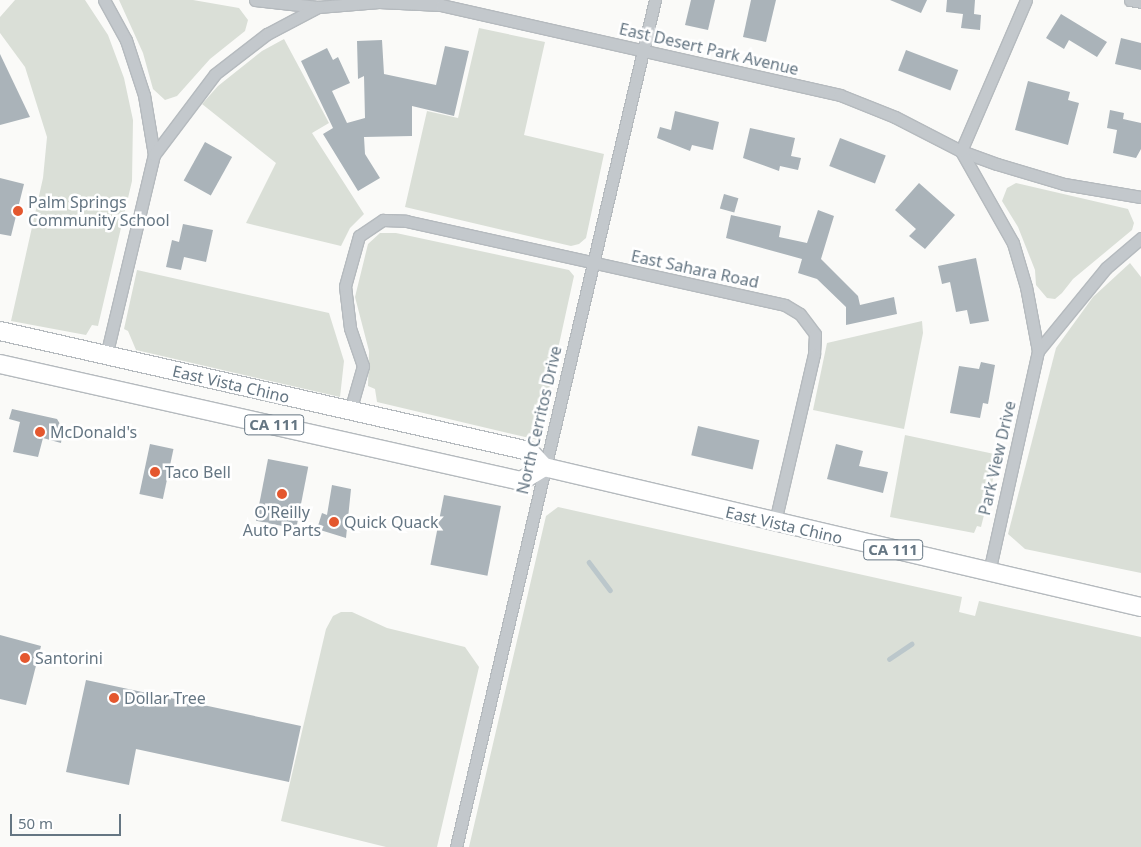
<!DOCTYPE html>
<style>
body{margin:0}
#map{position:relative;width:1141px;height:847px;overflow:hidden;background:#fafaf8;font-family:"Noto Sans",sans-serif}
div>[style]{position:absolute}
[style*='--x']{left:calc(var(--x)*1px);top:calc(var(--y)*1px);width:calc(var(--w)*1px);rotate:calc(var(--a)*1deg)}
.green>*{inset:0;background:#dadfd7}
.stream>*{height:4.5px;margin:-2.25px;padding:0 2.25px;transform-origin:2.25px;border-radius:2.25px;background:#bbc7cb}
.building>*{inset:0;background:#aab3b9;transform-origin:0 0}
.roads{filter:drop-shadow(1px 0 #b5babe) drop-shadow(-1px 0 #b5babe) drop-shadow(0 1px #b5babe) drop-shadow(0 -1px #b5babe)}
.street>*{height:11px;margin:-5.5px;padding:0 5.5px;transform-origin:5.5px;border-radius:5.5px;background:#c3c8cc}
.primary>*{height:18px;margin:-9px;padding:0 9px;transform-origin:9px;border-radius:9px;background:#fff}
.dots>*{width:14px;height:14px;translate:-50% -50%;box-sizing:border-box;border:2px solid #fff;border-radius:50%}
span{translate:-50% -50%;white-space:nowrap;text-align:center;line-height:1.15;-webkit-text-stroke:5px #fff;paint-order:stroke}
.shield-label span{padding:1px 4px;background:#fff;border:1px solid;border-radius:4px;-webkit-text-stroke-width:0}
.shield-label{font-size:15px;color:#657683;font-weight:700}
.street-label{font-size:16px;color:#657683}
.poi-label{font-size:16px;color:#657683}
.left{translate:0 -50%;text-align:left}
.scale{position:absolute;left:10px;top:814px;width:111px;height:22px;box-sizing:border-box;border:2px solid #657683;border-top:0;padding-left:6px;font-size:15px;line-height:18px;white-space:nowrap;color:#657683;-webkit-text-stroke:4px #fff;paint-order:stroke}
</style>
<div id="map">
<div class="green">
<div style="clip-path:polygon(15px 0,85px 0,108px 35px,124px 78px,133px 120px,132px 181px,98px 326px,92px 325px,86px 335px,11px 321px,43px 178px,47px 137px,25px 67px,0 33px,0 17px)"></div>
<div style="clip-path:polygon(119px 0,193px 0,239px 8px,248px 20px,245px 31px,210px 59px,177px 96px,165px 100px,153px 89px,143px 53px)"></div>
<div style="clip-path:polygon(479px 28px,545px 42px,524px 135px,604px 154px,586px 238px,579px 244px,571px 246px,405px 207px,427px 111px,458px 118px)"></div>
<div style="clip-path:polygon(284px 39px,329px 123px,312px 133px,364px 214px,350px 228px,341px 246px,246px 223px,276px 163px,202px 104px,218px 86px,262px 51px)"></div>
<div style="clip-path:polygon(1016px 183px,1128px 209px,1134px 223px,1132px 230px,1073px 279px,1062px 293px,1055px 299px,1047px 298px,1036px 285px,1035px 270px,1018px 227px,1002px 201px,1007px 188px)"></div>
<div style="clip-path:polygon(380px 233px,396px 233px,569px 270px,574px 276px,538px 440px,377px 402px,375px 389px,368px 386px,369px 351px,355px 297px,368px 244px)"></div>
<div style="clip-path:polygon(1130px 263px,1141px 277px,1141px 573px,1025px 549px,1008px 534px,1056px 348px,1093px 297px)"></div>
<div style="clip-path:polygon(137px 270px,329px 313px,344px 361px,340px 397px,136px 350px,128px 331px,124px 329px)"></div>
<div style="clip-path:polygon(922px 321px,923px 333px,904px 429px,813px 410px,827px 343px)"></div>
<div style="clip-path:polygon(905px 435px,999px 455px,981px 527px,977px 526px,974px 533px,890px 517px)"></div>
<div style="clip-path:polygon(558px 507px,962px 597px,959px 612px,975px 616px,979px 601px,1141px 637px,1141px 847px,469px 847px,546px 516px)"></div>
<div style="clip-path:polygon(341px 612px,352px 612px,387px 628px,465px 647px,479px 667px,437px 847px,386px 847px,281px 821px,326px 629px,333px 616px)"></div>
</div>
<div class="stream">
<div style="--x:589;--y:562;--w:35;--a:53"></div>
<div style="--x:889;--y:659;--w:27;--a:-34"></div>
</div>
<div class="building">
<div style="clip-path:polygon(691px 0,715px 0,708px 30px,685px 25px)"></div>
<div style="clip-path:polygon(751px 0,776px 0,766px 42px,743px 37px)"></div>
<div style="clip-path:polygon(890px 0,927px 0,921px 13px)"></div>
<div style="clip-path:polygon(947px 0,975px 0,974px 14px,981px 15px,980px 30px,961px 28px,963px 14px,946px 12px)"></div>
<div style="clip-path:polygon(1061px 14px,1107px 42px,1097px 57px,1069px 40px,1064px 49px,1046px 38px)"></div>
<div style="clip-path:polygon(1121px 38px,1141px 43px,1141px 70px,1115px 64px)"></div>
<div style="clip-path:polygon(382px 40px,384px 74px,436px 85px,445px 46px,469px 51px,454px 116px,412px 106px,412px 136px,364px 137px,365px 154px,380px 178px,358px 191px,323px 134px,333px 128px,301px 61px,327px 48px,333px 60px,338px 57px,350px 83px,332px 91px,347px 123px,365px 118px,364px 76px,358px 79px,357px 41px)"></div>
<div style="left:906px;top:50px;width:56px;height:22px;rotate:21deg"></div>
<div style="clip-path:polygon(0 54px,30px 117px,0 125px)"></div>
<div style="clip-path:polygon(1028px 81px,1070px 92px,1068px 100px,1079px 103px,1068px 145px,1015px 130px)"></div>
<div style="clip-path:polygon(1110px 110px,1124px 113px,1123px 119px,1141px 123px,1141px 149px,1136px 158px,1113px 153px,1117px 130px,1107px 128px)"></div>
<div style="clip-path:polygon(675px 111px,719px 122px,713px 150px,692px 145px,690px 151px,657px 138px,660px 127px,671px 130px)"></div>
<div style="clip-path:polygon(750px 128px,795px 138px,791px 156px,801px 158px,798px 170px,780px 166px,779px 171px,743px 158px)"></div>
<div style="left:840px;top:138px;width:49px;height:30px;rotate:21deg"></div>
<div style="left:205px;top:142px;width:31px;height:44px;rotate:29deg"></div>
<div style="clip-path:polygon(0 178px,24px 184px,11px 236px,0 234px)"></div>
<div style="clip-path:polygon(919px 183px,955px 215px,925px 249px,909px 236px,916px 229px,895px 210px)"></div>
<div style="left:724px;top:194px;width:15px;height:15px;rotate:16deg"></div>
<div style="clip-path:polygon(818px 210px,834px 216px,821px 259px,858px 296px,860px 305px,894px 297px,897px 314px,846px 325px,846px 307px,817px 279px,798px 273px,802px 259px,726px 238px,731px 215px,781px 226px,779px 237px,807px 243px)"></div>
<div style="clip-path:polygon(183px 224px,213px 230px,206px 262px,184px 257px,181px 270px,166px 267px,172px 240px,179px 242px)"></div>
<div style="clip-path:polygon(976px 258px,989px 321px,970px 324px,967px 310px,956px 312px,950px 282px,942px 284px,938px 266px)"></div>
<div style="clip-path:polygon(981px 362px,995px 365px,988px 404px,983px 403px,980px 418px,950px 413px,959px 366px,979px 369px)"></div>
<div style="clip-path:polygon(12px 409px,57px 419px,63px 429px,61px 443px,43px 438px,38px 457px,13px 452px,20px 422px,9px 419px)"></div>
<div style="left:698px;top:426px;width:63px;height:30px;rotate:13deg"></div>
<div style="left:150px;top:444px;width:24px;height:51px;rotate:12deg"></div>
<div style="clip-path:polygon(836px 444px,863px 451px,859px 466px,888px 472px,883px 493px,827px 479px)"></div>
<div style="left:268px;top:459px;width:41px;height:63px;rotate:11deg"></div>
<div style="clip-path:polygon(332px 485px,351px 489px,346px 538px,317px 529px,322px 513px,327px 515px)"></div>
<div style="left:444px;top:495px;width:58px;height:71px;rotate:11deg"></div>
<div style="clip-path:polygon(0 635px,41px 646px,26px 705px,0 699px)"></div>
<div style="clip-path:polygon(86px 680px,301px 726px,289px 782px,136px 749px,129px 785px,66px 772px)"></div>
</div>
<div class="roads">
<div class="street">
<div style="--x:104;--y:0;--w:46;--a:61.2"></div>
<div style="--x:126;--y:40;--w:58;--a:71.9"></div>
<div style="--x:144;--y:95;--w:61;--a:80.5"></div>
<div style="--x:255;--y:0;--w:63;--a:6.3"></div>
<div style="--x:318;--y:7;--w:61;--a:-4.7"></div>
<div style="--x:379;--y:2;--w:62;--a:2.8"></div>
<div style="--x:441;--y:5;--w:409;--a:12.7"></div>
<div style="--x:840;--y:95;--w:59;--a:21.8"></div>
<div style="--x:895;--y:117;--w:74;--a:27.3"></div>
<div style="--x:961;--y:151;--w:38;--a:20"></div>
<div style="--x:997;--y:164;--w:70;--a:16.6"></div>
<div style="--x:1064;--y:184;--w:78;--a:9.6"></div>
<div style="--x:1130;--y:0;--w:11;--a:10"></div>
<div style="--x:1038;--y:351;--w:107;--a:-50.7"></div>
<div style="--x:1106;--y:268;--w:46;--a:-40.6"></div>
<div style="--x:106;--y:356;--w:207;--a:-76.6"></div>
<div style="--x:154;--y:155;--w:101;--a:-53"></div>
<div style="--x:215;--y:74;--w:66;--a:-37.6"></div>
<div style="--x:267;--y:34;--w:58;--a:-27.9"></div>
<div style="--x:350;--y:411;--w:47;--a:-73.9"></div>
<div style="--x:363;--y:366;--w:40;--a:-108.9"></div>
<div style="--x:350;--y:328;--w:42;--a:-96.8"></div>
<div style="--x:345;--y:286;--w:52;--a:-74.4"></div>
<div style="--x:359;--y:236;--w:29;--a:-34"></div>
<div style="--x:383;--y:220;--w:23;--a:2"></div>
<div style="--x:406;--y:221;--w:388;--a:12.5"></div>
<div style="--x:785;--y:305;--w:17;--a:31"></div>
<div style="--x:800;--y:314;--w:25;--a:53"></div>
<div style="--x:815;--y:334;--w:20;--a:93"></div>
<div style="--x:814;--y:354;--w:172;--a:103.1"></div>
<div style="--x:989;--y:572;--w:226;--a:-77.5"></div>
<div style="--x:1038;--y:351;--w:65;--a:-100.6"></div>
<div style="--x:1026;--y:287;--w:46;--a:-106.5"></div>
<div style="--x:1013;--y:243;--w:106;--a:-119.5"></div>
<div style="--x:961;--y:151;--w:164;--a:-66.7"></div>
<div style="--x:456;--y:847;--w:870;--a:-76.78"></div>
</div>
<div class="primary">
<div style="--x:0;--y:331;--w:542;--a:12.78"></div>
<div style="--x:529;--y:451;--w:22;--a:47"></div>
<div style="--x:544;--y:467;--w:613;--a:13.2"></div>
<div style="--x:0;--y:364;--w:534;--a:12.66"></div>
<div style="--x:521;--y:481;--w:27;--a:-31"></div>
</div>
</div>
<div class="dots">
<div style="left:18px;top:211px;background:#e4572e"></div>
<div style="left:40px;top:432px;background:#e4572e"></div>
<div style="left:155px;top:472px;background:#e4572e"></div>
<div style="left:282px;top:494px;background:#e4572e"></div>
<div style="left:334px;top:522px;background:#e4572e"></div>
<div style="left:25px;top:658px;background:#e4572e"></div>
<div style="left:114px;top:698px;background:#e4572e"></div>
</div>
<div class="shield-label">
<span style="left:274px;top:425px">CA 111</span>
<span style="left:893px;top:550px">CA 111</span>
</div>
<div class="street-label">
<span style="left:709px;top:49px;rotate:13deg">East Desert Park Avenue</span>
<span style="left:695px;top:269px;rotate:12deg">East Sahara Road</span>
<span style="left:231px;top:384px;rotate:13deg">East Vista Chino</span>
<span style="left:539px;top:420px;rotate:-77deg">North Cerritos Drive</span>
<span style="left:997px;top:458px;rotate:-77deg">Park View Drive</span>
<span style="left:784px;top:525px;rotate:13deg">East Vista Chino</span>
</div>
<div class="poi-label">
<span class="left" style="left:28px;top:211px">Palm Springs<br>Community School</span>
<span class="left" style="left:50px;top:432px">McDonald's</span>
<span class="left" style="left:165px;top:472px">Taco Bell</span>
<span style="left:282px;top:521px">O'Reilly<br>Auto Parts</span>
<span class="left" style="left:344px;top:522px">Quick Quack</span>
<span class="left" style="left:35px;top:658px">Santorini</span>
<span class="left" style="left:124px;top:698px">Dollar Tree</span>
</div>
<div class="scale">50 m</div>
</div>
